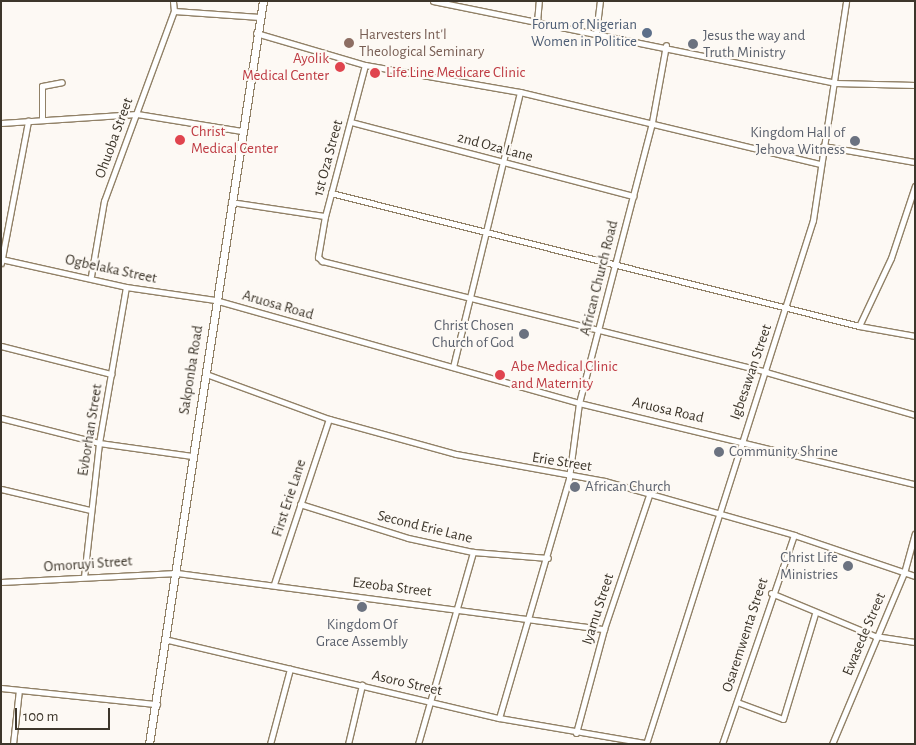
<!DOCTYPE html>
<style>
body{margin:0}
#map{position:relative;width:916px;height:745px;overflow:hidden;background:#fdf9f4;font-family:"Alegreya Sans",sans-serif}
div>[style]{position:absolute}
[style*='--x']{left:calc(var(--x)*1px);top:calc(var(--y)*1px);width:calc(var(--w)*1px);rotate:calc(var(--a)*1deg)}
.roads{filter:drop-shadow(1px 0 #918167) drop-shadow(-1px 0 #918167) drop-shadow(0 1px #918167) drop-shadow(0 -1px #918167)}
.minor>*{height:5px;margin:-2.5px;padding:0 2.5px;transform-origin:2.5px;border-radius:2.5px;background:#fff}
.secondary>*{height:7px;margin:-3.5px;padding:0 3.5px;transform-origin:3.5px;border-radius:3.5px;background:#fff}
.dots>*{width:14px;height:14px;translate:-50% -50%;box-sizing:border-box;border:2px solid #fdf9f4;border-radius:50%}
span{translate:-50% -50%;white-space:nowrap;text-align:center;line-height:1.15;-webkit-text-stroke:4px #fdf9f4;paint-order:stroke}
.service-label{font-size:15px;color:#4e5e75}
.right{translate:-100% -50%;text-align:right}
.education-label{font-size:15px;color:#785e54}
.left{translate:0 -50%;text-align:left}
.worship-label{font-size:15px;color:#5b616d}
.health-label{font-size:15px;color:#be3a42}
.street-label{font-size:15px;color:#3d362b}
.frame{position:absolute;inset:0;border:2px solid #3d362b;pointer-events:none}
.scale{position:absolute;left:15px;top:708px;width:95px;height:22px;box-sizing:border-box;border:2px solid #3d362b;border-top:0;padding-left:6px;font-size:15px;line-height:18px;white-space:nowrap;color:#3d362b;-webkit-text-stroke:4px #fdf9f4;paint-order:stroke}
</style>
<div id="map">
<div class="roads">
<div class="minor">
<div style="--x:433;--y:1;--w:410;--a:11.5"></div>
<div style="--x:835;--y:83;--w:80;--a:1.4"></div>
<div style="--x:174;--y:11;--w:86;--a:4"></div>
<div style="--x:537;--y:22;--w:21;--a:-85"></div>
<div style="--x:256;--y:33;--w:114;--a:16.4"></div>
<div style="--x:365;--y:65;--w:157;--a:9.9"></div>
<div style="--x:520;--y:92;--w:309;--a:13.5"></div>
<div style="--x:596;--y:33;--w:32;--a:-83"></div>
<div style="--x:365;--y:65;--w:156;--a:104.8"></div>
<div style="--x:325;--y:216;--w:42;--a:99.7"></div>
<div style="--x:318;--y:257;--w:6;--a:45"></div>
<div style="--x:322;--y:261;--w:458;--a:14"></div>
<div style="--x:766;--y:372;--w:155;--a:16.1"></div>
<div style="--x:42;--y:119;--w:33;--a:-90"></div>
<div style="--x:42;--y:86;--w:20;--a:-11"></div>
<div style="--x:351;--y:122;--w:292;--a:14.7"></div>
<div style="--x:1;--y:123;--w:136;--a:-3.8"></div>
<div style="--x:137;--y:114;--w:106;--a:9.2"></div>
<div style="--x:823;--y:146;--w:93;--a:9.9"></div>
<div style="--x:331;--y:193;--w:544;--a:14.14"></div>
<div style="--x:859;--y:326;--w:57;--a:10.1"></div>
<div style="--x:231;--y:202;--w:95;--a:8.5"></div>
<div style="--x:1;--y:259;--w:128;--a:12.6"></div>
<div style="--x:126;--y:287;--w:90;--a:8.3"></div>
<div style="--x:215;--y:300;--w:378;--a:15.8"></div>
<div style="--x:579;--y:403;--w:346;--a:13.6"></div>
<div style="--x:1;--y:263;--w:145;--a:-79.2"></div>
<div style="--x:91;--y:276;--w:76;--a:-80.2"></div>
<div style="--x:104;--y:201;--w:202;--a:-69.8"></div>
<div style="--x:174;--y:11;--w:10;--a:-96"></div>
<div style="--x:859;--y:326;--w:75;--a:-64.8"></div>
<div style="--x:891;--y:258;--w:76;--a:-71.6"></div>
<div style="--x:1;--y:346;--w:114;--a:14.3"></div>
<div style="--x:453;--y:367;--w:283;--a:-76.3"></div>
<div style="--x:206;--y:374;--w:131;--a:20.1"></div>
<div style="--x:329;--y:419;--w:132;--a:15.4"></div>
<div style="--x:456;--y:454;--w:151;--a:10.3"></div>
<div style="--x:605;--y:481;--w:197;--a:15.9"></div>
<div style="--x:794;--y:535;--w:128;--a:18.7"></div>
<div style="--x:1;--y:418;--w:101;--a:14.3"></div>
<div style="--x:99;--y:443;--w:94;--a:8"></div>
<div style="--x:1;--y:489;--w:91;--a:13.3"></div>
<div style="--x:300;--y:504;--w:113;--a:17.5"></div>
<div style="--x:408;--y:538;--w:66;--a:12.2"></div>
<div style="--x:473;--y:552;--w:75;--a:4.6"></div>
<div style="--x:84;--y:577;--w:135;--a:-83.6"></div>
<div style="--x:99;--y:443;--w:158;--a:-80.2"></div>
<div style="--x:1;--y:582;--w:176;--a:-2.9"></div>
<div style="--x:177;--y:573;--w:431;--a:7.5"></div>
<div style="--x:274;--y:584;--w:174;--a:-71.6"></div>
<div style="--x:771;--y:593;--w:113;--a:22.5"></div>
<div style="--x:875;--y:636;--w:40;--a:8.5"></div>
<div style="--x:164;--y:639;--w:344;--a:13.3"></div>
<div style="--x:499;--y:718;--w:149;--a:9.7"></div>
<div style="--x:1;--y:688;--w:157;--a:5.9"></div>
<div style="--x:737;--y:702;--w:49;--a:20.3"></div>
<div style="--x:783;--y:719;--w:110;--a:-73.1"></div>
<div style="--x:499;--y:718;--w:250;--a:-73.7"></div>
<div style="--x:569;--y:478;--w:76;--a:-82.4"></div>
<div style="--x:579;--y:403;--w:290;--a:-75.4"></div>
<div style="--x:652;--y:122;--w:78;--a:-79.7"></div>
<div style="--x:576;--y:733;--w:108;--a:-74.9"></div>
<div style="--x:604;--y:629;--w:141;--a:-71.4"></div>
<div style="--x:13;--y:744;--w:54;--a:-83.7"></div>
<div style="--x:270;--y:744;--w:78;--a:-75.1"></div>
<div style="--x:348;--y:744;--w:61;--a:-76.7"></div>
<div style="--x:418;--y:744;--w:200;--a:-74"></div>
<div style="--x:646;--y:744;--w:550;--a:-72.32"></div>
<div style="--x:813;--y:220;--w:221;--a:-81.4"></div>
<div style="--x:722;--y:744;--w:221;--a:-71"></div>
<div style="--x:832;--y:744;--w:186;--a:-67.2"></div>
<div style="--x:904;--y:573;--w:41;--a:-74.6"></div>
</div>
<div class="secondary">
<div style="--x:149;--y:744;--w:752;--a:-81.28"></div>
</div>
</div>
<div class="dots">
<div style="left:647px;top:33px;background:#5c6f8a"></div>
<div style="left:349px;top:43px;background:#8d6e63"></div>
<div style="left:693px;top:44px;background:#6b7280"></div>
<div style="left:340px;top:67px;background:#e0444e"></div>
<div style="left:375px;top:73px;background:#e0444e"></div>
<div style="left:180px;top:140px;background:#e0444e"></div>
<div style="left:855px;top:141px;background:#6b7280"></div>
<div style="left:524px;top:334px;background:#6b7280"></div>
<div style="left:500px;top:375px;background:#e0444e"></div>
<div style="left:719px;top:452px;background:#6b7280"></div>
<div style="left:575px;top:487px;background:#6b7280"></div>
<div style="left:848px;top:566px;background:#6b7280"></div>
<div style="left:362px;top:607px;background:#6b7280"></div>
</div>
<div class="service-label">
<span class="right" style="left:637px;top:33px">Forum of Nigerian<br>Women in Politice</span>
</div>
<div class="education-label">
<span class="left" style="left:359px;top:43px">Harvesters Int'l<br>Theological Seminary</span>
</div>
<div class="worship-label">
<span class="left" style="left:703px;top:44px">Jesus the way and<br>Truth Ministry</span>
<span class="right" style="left:845px;top:141px">Kingdom Hall of<br>Jehova Witness</span>
<span class="right" style="left:514px;top:334px">Christ Chosen<br>Church of God</span>
<span class="left" style="left:729px;top:452px">Community Shrine</span>
<span class="left" style="left:585px;top:487px">African Church</span>
<span class="right" style="left:838px;top:566px">Christ Life<br>Ministries</span>
<span style="left:362px;top:633px">Kingdom Of<br>Grace Assembly</span>
</div>
<div class="health-label">
<span class="right" style="left:329px;top:67px">Ayolik<br>Medical Center</span>
<span class="left" style="left:386px;top:73px">Life Line Medicare Clinic</span>
<span class="left" style="left:191px;top:140px">Christ<br>Medical Center</span>
<span class="left" style="left:511px;top:375px">Abe Medical Clinic<br>and Maternity</span>
</div>
<div class="street-label">
<span style="left:114px;top:138px;rotate:-70deg">Ohuoba Street</span>
<span style="left:495px;top:147px;rotate:15deg">2nd Oza Lane</span>
<span style="left:328px;top:158px;rotate:-75deg">1st Oza Street</span>
<span style="left:111px;top:269px;rotate:12deg">Ogbelaka Street</span>
<span style="left:599px;top:278px;rotate:-76deg">African Church Road</span>
<span style="left:278px;top:305px;rotate:16deg">Aruosa Road</span>
<span style="left:191px;top:370px;rotate:-81deg">Sakponba Road</span>
<span style="left:751px;top:372px;rotate:-71deg">Igbesawan Street</span>
<span style="left:668px;top:410px;rotate:13deg">Aruosa Road</span>
<span style="left:90px;top:430px;rotate:-81deg">Evborhan Street</span>
<span style="left:562px;top:462px;rotate:9deg">Erie Street</span>
<span style="left:289px;top:498px;rotate:-72deg">First Erie Lane</span>
<span style="left:425px;top:527px;rotate:14deg">Second Erie Lane</span>
<span style="left:88px;top:564px;rotate:-4deg">Omoruyi Street</span>
<span style="left:392px;top:587px;rotate:7deg">Ezeoba Street</span>
<span style="left:598px;top:609px;rotate:-72deg">Iyamu Street</span>
<span style="left:864px;top:634px;rotate:-67deg">Ewasede Street</span>
<span style="left:745px;top:635px;rotate:-72deg">Osaremwenta Street</span>
<span style="left:407px;top:683px;rotate:13deg">Asoro Street</span>
</div>
<div class="frame"></div>
<div class="scale">100 m</div>
</div>
